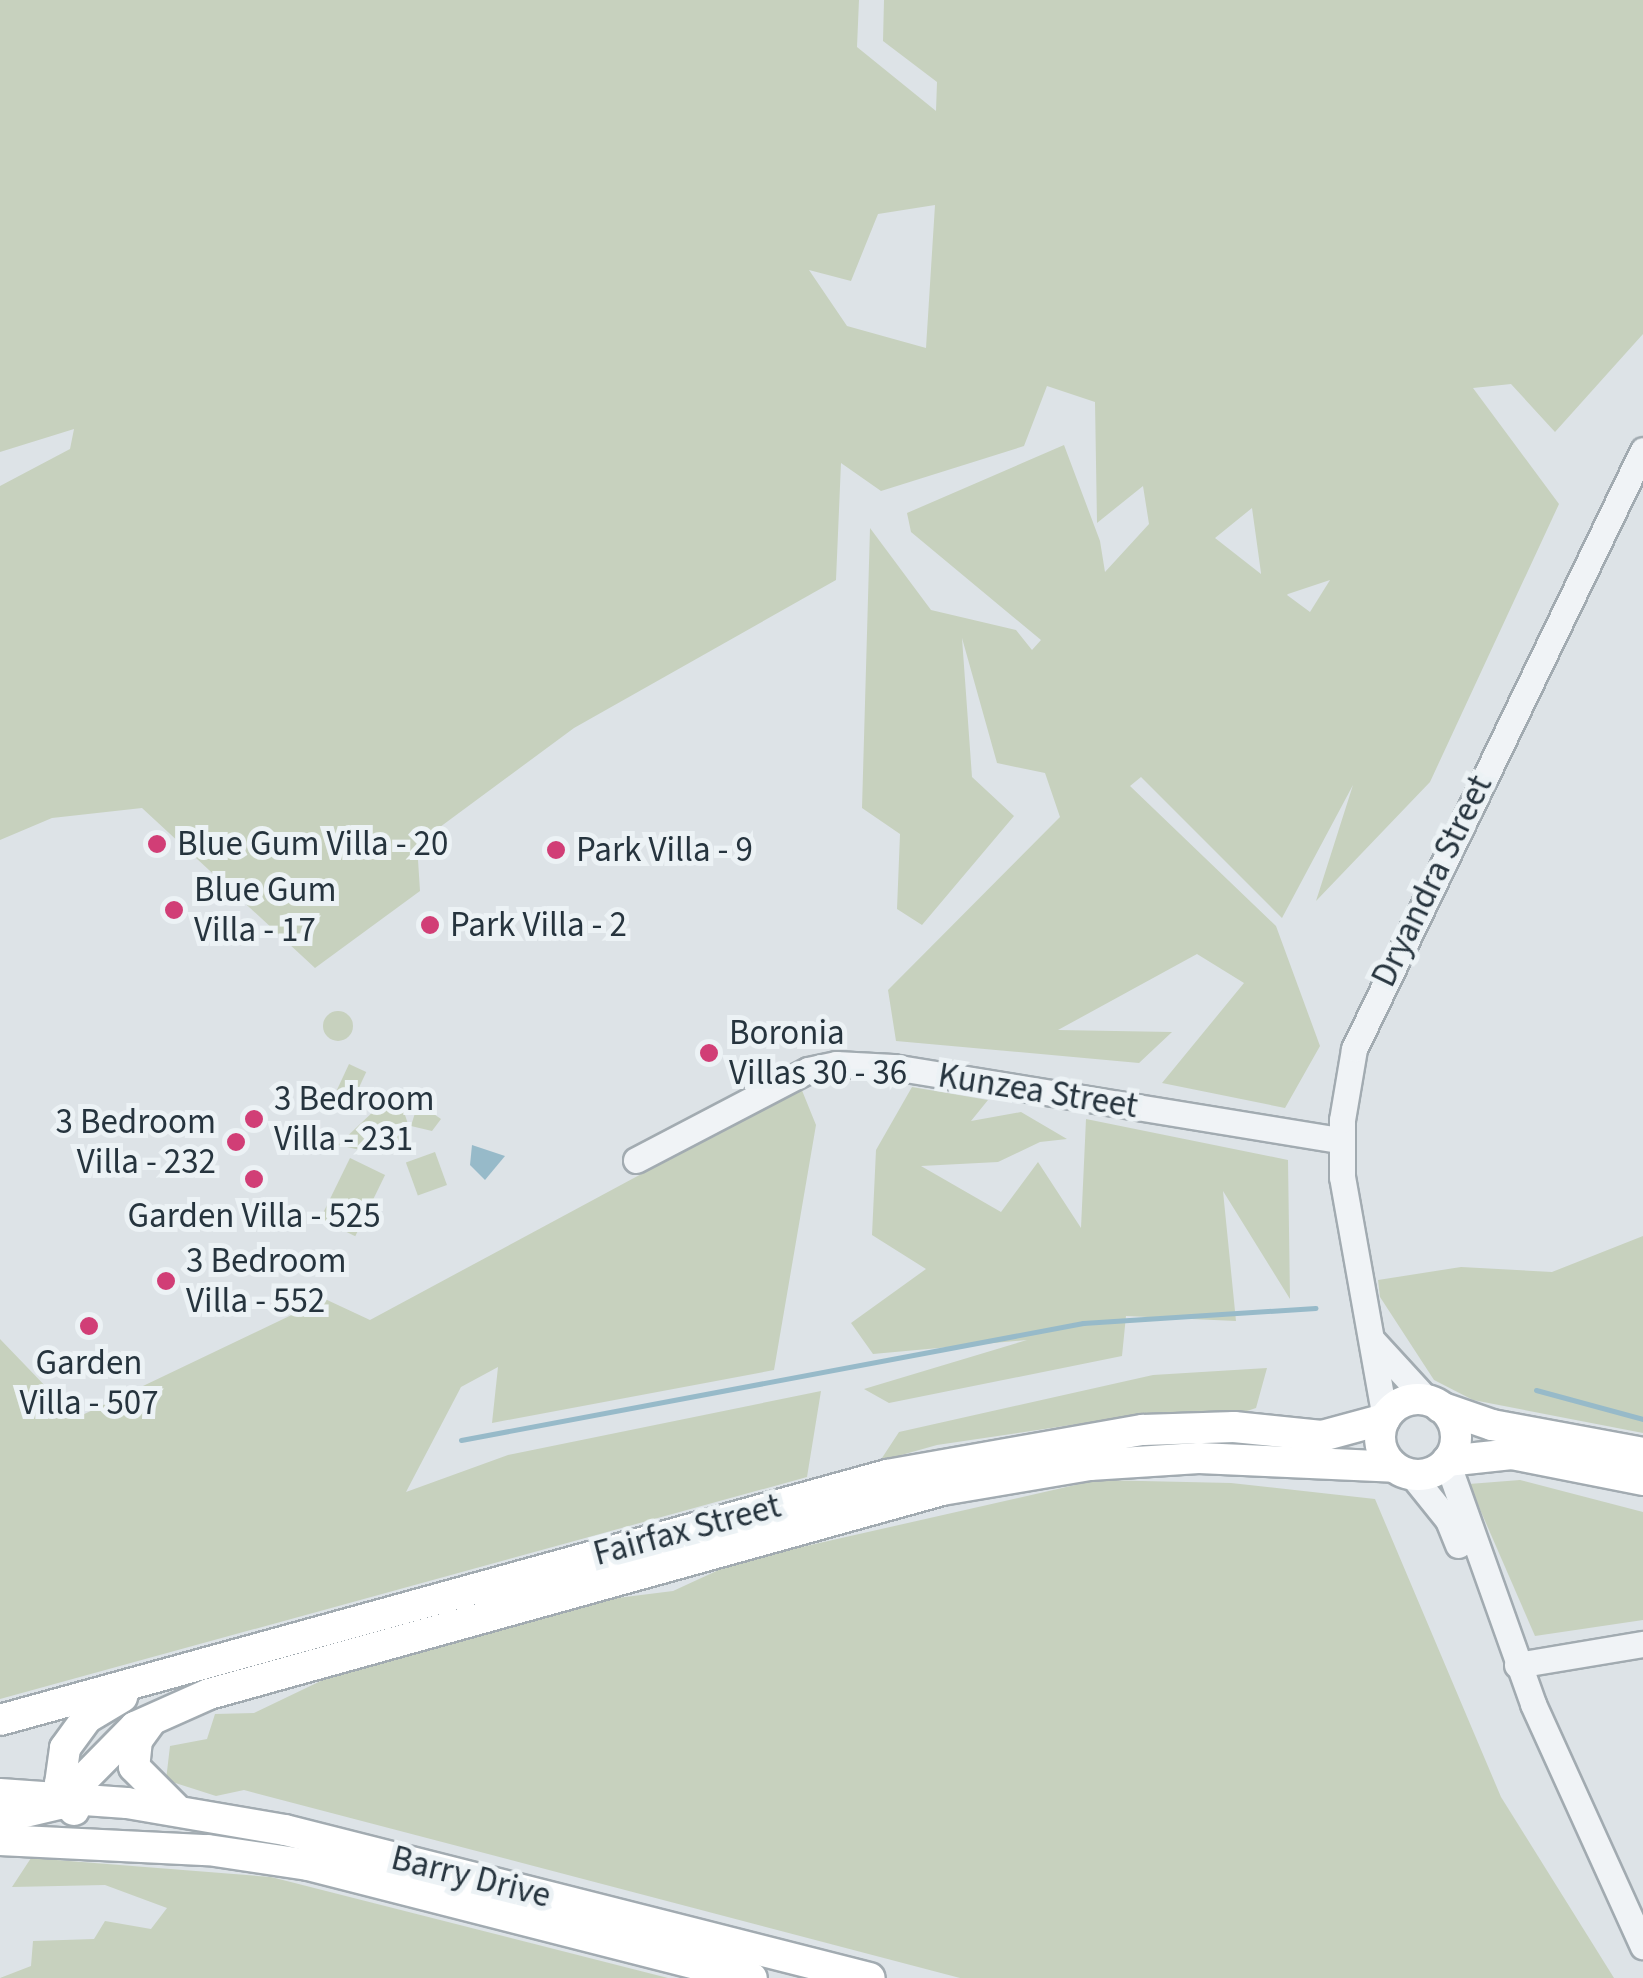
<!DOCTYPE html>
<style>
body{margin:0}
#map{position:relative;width:1643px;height:1978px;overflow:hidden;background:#dde3e7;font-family:"Source Sans 3",sans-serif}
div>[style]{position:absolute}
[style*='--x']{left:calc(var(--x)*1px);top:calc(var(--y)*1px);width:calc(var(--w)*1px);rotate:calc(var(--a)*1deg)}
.green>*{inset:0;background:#c7d1be;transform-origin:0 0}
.round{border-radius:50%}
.water>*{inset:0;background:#97bac9}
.stream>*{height:5px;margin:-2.5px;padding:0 2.5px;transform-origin:2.5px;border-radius:2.5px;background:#97bac9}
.roads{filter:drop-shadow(2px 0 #a2abb1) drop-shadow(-2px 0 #a2abb1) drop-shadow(0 2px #a2abb1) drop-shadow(0 -2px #a2abb1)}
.minor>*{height:25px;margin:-12.5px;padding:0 12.5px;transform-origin:12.5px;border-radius:12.5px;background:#f0f3f6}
.major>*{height:30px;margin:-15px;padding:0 15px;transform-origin:15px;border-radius:15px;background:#fff}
.major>.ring{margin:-15px;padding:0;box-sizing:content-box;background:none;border:30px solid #fff;border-radius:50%}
.dots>*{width:28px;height:28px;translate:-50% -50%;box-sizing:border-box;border:5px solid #ecf2f5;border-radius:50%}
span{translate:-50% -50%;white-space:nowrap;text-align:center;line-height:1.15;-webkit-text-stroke:10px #ecf2f5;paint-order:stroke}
.poi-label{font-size:35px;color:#26343e}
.left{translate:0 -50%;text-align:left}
.right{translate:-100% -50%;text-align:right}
.street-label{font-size:35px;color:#26343e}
</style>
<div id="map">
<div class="green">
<div style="clip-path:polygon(evenodd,0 0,859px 0,857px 47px,936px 111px,937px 82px,883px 41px,884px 0,1643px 0,1643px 334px,1555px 432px,1511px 384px,1473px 388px,1559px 504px,1430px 782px,1316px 901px,1353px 785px,1282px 918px,1141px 777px,1130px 786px,1276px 926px,1320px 1046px,1285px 1108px,1162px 1083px,1244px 983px,1197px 954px,1058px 1030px,1172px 1032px,1139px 1063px,896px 1041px,888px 990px,1060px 817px,1045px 773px,997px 763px,962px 638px,972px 777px,1014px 816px,922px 925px,897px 909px,900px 834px,862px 808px,870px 528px,931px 610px,1016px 630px,1032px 650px,1041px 640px,911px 532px,907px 513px,1064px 445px,1100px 541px,1105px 572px,1149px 524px,1143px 486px,1097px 523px,1095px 402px,1047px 386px,1024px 446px,881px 491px,841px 463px,836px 580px,574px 728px,417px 844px,420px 891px,315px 968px,142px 808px,52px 818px,0 840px,0 486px,70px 449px,74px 429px,0 452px,0 0,935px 205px,926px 348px,847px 326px,809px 270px,851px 281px,878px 214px,935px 205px,0 0,1252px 508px,1261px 573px,1261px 574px,1215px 538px,1252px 508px,0 0,1330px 580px,1310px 612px,1287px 595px,1288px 594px,1330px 580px)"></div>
<div class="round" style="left:323px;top:1011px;width:30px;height:30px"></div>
<div style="left:349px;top:1064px;width:19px;height:38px;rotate:25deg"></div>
<div style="clip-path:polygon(912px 1087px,988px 1100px,971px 1121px,1021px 1112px,1067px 1139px,1040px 1142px,998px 1162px,921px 1166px,1001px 1212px,1038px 1162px,1081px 1228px,1086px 1119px,1288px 1160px,1290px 1299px,1223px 1191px,1236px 1321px,1126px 1316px,1122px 1356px,889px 1403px,864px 1389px,1027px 1340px,873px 1354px,851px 1323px,926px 1269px,872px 1235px,876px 1150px)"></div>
<div style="clip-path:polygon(801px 1088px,816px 1125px,774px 1370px,492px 1423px,498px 1367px,461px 1387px,406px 1492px,508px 1455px,821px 1391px,807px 1477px,0 1699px,0 1339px,76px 1418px,325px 1299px,370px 1320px)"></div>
<div style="clip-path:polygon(418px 1103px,441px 1119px,432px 1131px,411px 1126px)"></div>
<div style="clip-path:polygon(402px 1106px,408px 1124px,401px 1150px,378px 1154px,338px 1145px,377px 1108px)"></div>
<div style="left:435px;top:1152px;width:35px;height:31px;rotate:70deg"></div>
<div style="left:350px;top:1158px;width:39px;height:68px;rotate:26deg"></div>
<div style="clip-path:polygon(1643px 1236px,1643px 1433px,1473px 1400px,1434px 1380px,1380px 1297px,1378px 1280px,1461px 1267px,1552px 1272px)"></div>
<div style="clip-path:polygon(1267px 1368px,1256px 1408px,1244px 1412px,1091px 1422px,937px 1445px,880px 1461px,899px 1432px,1153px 1375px)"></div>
<div style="clip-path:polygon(1097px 1480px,1231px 1483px,1375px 1499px,1501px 1797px,1614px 1978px,960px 1978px,244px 1790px,216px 1796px,166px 1780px,170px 1746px,207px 1739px,215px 1714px,254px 1713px,329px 1677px,601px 1600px,673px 1591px,736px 1562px)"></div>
<div style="clip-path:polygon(1520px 1480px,1643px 1512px,1643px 1620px,1535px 1636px,1469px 1484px)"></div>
<div style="clip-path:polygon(31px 1858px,271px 1877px,668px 1978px,0 1978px,31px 1966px,33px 1941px,94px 1939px,105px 1921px,151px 1929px,167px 1908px,105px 1885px,12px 1887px)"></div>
</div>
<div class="water">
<div style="clip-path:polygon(472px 1145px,505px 1156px,485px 1180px,470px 1165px)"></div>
</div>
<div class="stream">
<div style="--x:1536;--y:1390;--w:111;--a:15.2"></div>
<div style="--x:461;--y:1440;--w:633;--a:-10.65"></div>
<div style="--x:1083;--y:1323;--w:233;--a:-3.7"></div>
</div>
<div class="roads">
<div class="minor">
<div style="--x:636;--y:1160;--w:194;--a:-27.6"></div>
<div style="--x:808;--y:1070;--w:29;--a:-12"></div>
<div style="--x:836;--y:1064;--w:57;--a:3"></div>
<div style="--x:893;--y:1067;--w:454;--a:9.3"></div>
<div style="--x:1372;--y:1340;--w:83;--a:47.4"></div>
<div style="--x:1385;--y:1418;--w:245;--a:-100.1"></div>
<div style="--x:1342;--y:1177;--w:57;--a:-90"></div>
<div style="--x:1342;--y:1120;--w:72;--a:-80.4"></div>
<div style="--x:1354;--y:1049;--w:665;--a:-64.24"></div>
<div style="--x:1447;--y:1462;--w:257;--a:70.4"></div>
<div style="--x:1533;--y:1704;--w:266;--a:65.6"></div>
<div style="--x:1411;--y:1474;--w:59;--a:51.2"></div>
<div style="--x:1448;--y:1520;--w:27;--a:68"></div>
<div style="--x:1517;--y:1665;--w:128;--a:-9.5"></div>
</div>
<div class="major">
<div class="ring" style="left:1380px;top:1399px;width:46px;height:46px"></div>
<div style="--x:1440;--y:1407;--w:55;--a:19.1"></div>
<div style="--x:1492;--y:1425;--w:154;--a:10.5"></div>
<div style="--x:1447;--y:1461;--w:65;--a:-6.1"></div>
<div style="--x:1512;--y:1454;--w:134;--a:11.2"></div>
<div style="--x:0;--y:1720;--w:920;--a:-15.44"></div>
<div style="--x:887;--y:1475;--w:260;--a:-10"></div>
<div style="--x:1143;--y:1430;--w:91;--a:-1.9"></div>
<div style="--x:1234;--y:1427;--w:88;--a:5.8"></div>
<div style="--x:1322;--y:1436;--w:65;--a:-15.1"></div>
<div style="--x:151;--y:1721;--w:24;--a:126"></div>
<div style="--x:137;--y:1740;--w:27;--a:96"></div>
<div style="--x:134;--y:1767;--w:57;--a:45"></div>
<div style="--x:0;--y:1794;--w:127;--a:4.1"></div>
<div style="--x:127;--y:1803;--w:160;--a:9.7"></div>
<div style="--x:285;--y:1830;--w:603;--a:14.2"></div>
<div style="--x:74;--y:1810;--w:30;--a:-118"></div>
<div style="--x:60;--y:1784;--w:36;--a:-82"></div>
<div style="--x:65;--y:1748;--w:37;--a:-54"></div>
<div style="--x:87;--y:1718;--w:41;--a:-31"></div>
<div style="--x:0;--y:1818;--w:61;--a:-13.3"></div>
<div style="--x:59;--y:1804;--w:108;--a:-45.4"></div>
<div style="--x:135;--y:1727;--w:81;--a:-24"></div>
<div style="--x:209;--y:1694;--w:761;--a:-15.55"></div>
<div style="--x:942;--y:1490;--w:150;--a:-9.6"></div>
<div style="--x:1090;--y:1465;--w:109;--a:-3.7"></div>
<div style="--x:1199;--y:1458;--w:195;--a:2.6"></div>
<div style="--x:0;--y:1840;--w:208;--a:2.8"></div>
<div style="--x:208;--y:1850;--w:101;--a:8.5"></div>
<div style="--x:308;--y:1865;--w:458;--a:14.3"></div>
</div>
</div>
<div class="dots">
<div style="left:157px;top:844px;background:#d13e76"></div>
<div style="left:556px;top:850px;background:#d13e76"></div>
<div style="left:174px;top:910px;background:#d13e76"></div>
<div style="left:430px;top:925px;background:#d13e76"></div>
<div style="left:709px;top:1053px;background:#d13e76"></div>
<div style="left:254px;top:1119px;background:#d13e76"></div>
<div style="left:236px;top:1142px;background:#d13e76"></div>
<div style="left:254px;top:1179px;background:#d13e76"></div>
<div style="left:166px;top:1281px;background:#d13e76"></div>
<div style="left:89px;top:1326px;background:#d13e76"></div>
</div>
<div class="poi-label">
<span class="left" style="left:177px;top:844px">Blue Gum Villa - 20</span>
<span class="left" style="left:576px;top:850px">Park Villa - 9</span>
<span class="left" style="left:194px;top:910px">Blue Gum<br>Villa - 17</span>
<span class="left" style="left:450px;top:925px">Park Villa - 2</span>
<span class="left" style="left:729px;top:1053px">Boronia<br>Villas 30 - 36</span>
<span class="left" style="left:274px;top:1119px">3 Bedroom<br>Villa - 231</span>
<span class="right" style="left:216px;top:1142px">3 Bedroom<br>Villa - 232</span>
<span style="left:254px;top:1216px">Garden Villa - 525</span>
<span class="left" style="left:186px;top:1281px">3 Bedroom<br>Villa - 552</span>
<span style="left:89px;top:1383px">Garden<br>Villa - 507</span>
</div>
<div class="street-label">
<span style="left:1432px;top:881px;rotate:-64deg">Dryandra Street</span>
<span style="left:1038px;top:1091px;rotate:9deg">Kunzea Street</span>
<span style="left:687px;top:1530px;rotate:-15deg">Fairfax Street</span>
<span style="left:471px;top:1877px;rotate:14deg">Barry Drive</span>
</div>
</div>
